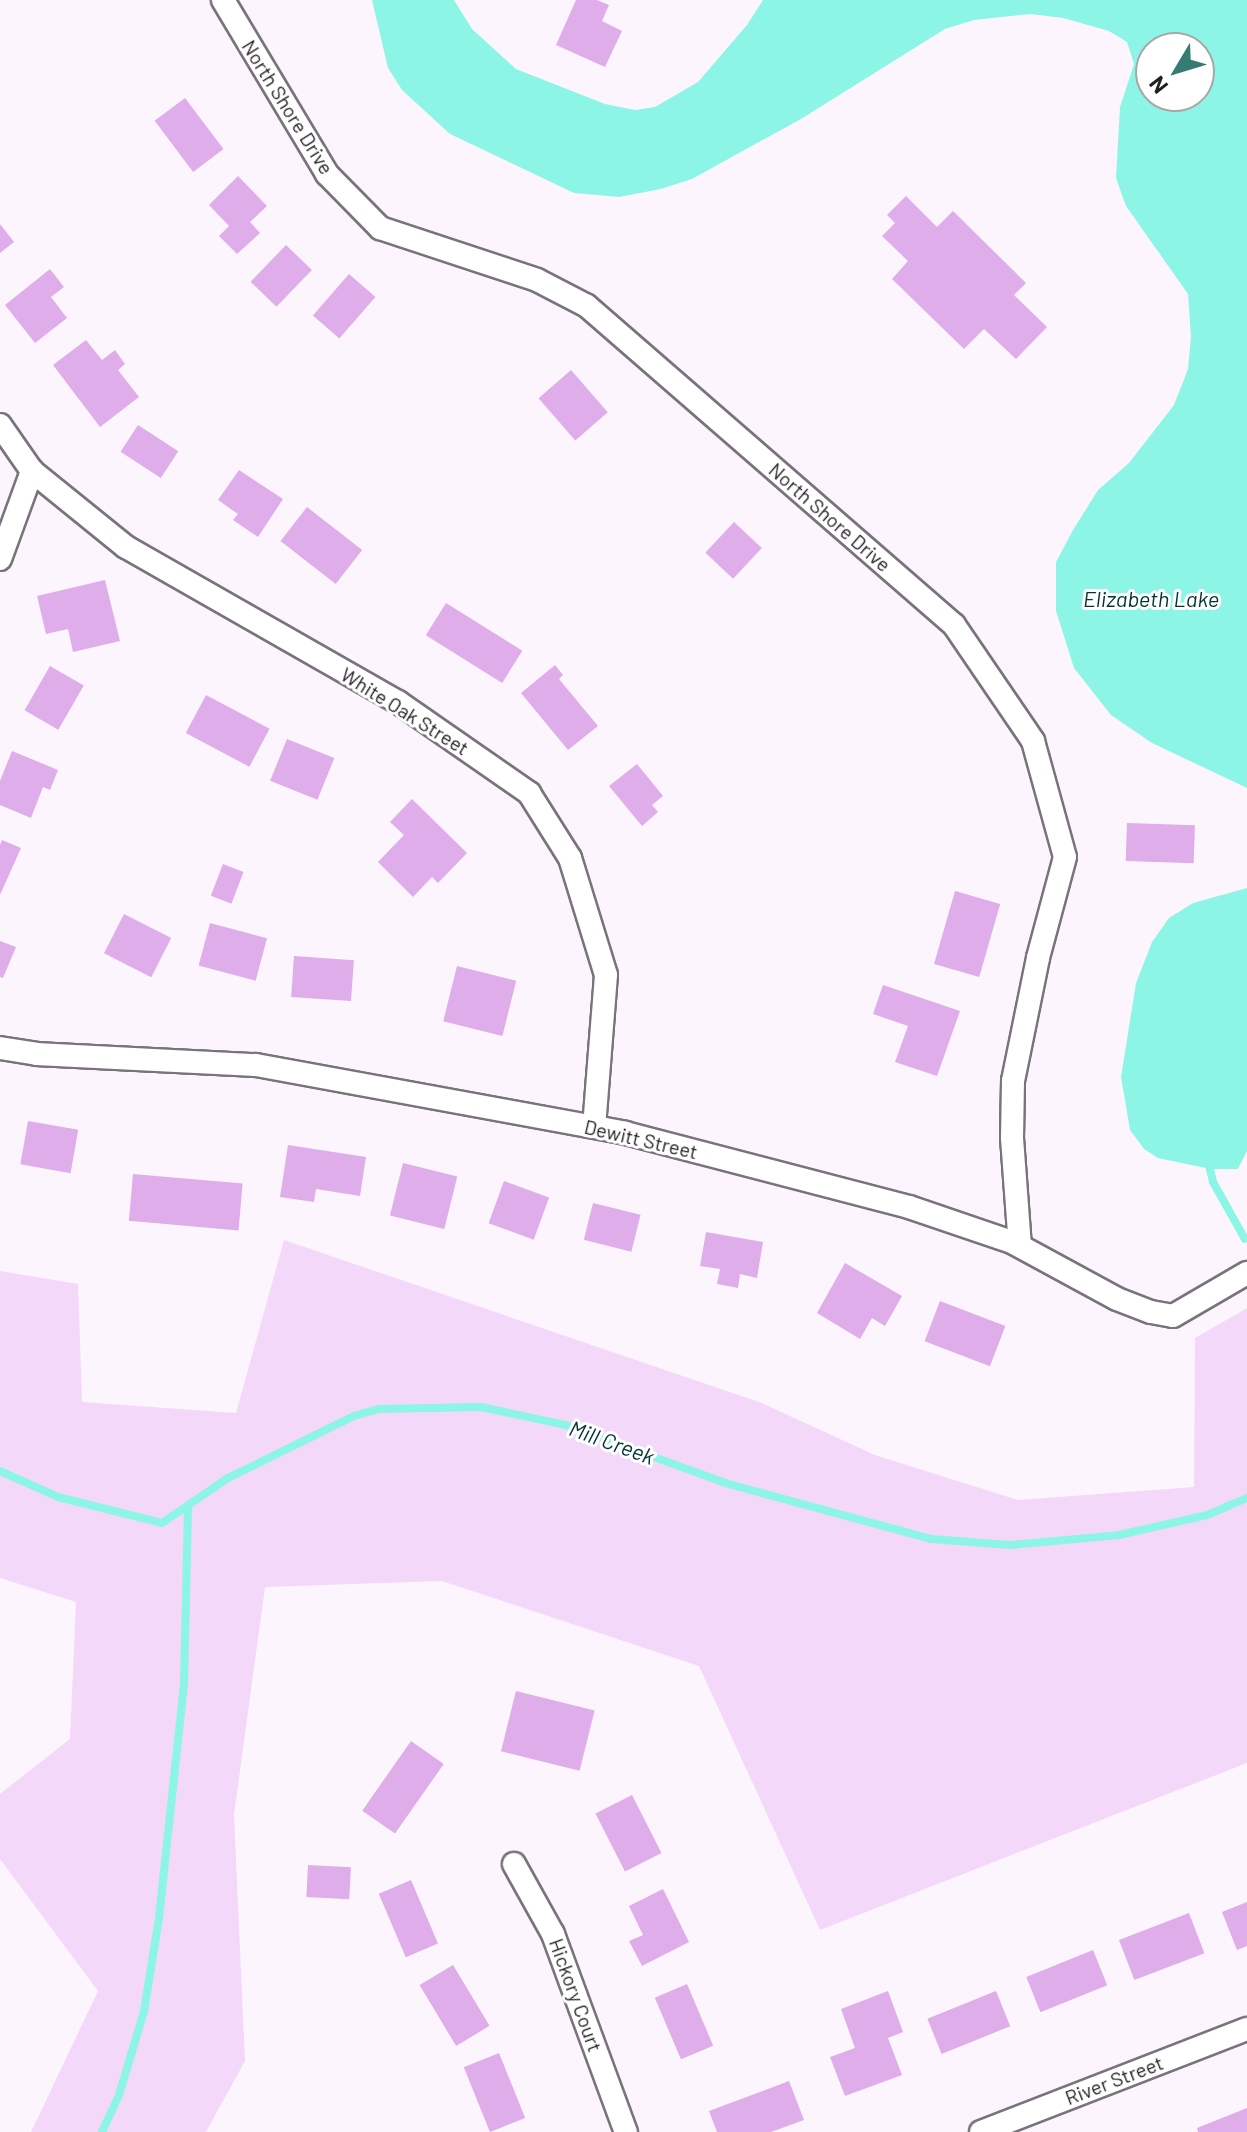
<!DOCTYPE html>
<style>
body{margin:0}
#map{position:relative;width:1247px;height:2132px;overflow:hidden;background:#fdf5fe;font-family:Barlow,sans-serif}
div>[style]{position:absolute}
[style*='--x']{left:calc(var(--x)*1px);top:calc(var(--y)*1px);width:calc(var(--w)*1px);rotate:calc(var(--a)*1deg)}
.green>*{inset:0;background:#f3d8f9}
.water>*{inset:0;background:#8df5e6}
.stream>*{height:8px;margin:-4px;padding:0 4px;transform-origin:4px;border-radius:4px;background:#8df5e6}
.building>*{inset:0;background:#deadea;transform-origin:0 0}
.roads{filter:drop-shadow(2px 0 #7a727c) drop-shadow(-2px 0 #7a727c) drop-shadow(0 2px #7a727c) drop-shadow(0 -2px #7a727c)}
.minor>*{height:22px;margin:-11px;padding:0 11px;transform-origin:11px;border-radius:11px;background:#fff}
span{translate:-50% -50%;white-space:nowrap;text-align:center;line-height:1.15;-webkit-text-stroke:6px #fff;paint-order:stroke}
.street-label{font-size:20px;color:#242125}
.water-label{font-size:22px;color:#023631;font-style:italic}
.north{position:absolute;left:1135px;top:32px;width:80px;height:80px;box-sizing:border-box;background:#fff;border:2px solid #a7a6a8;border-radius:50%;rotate:232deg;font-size:22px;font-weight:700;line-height:32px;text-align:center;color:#242125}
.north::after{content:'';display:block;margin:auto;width:28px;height:36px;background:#357b72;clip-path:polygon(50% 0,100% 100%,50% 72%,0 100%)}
</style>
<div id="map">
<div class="green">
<div style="clip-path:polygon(284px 1240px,759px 1402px,875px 1455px,1018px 1500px,1194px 1487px,1195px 1338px,1247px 1308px,1247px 1763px,820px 1930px,699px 1666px,442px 1581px,265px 1587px,234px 1815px,245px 2061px,206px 2132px,31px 2132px,98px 1991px,0 1859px,0 1794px,70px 1739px,76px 1602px,0 1578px,0 1271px,78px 1284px,82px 1402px,236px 1413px)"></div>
</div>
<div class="water">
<div style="clip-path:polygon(evenodd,372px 0,454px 0,472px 29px,516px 69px,605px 104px,635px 110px,655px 107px,698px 82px,747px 25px,763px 0,1247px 0,1247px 788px,1152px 743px,1111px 715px,1074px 668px,1056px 611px,1056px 562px,1073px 530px,1098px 490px,1129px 463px,1174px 405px,1188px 369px,1191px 337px,1188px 294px,1126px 206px,1116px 178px,1120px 107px,1134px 64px,1127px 42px,1109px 31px,1063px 18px,1031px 14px,974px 20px,945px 29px,801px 119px,692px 179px,661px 189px,619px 197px,574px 193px,450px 134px,402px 90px,388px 68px,372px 0,1199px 48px,1199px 96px,1151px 96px,1151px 48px,1199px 48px)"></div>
<div style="clip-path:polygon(1247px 888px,1247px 1151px,1238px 1169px,1210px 1169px,1158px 1158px,1144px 1149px,1130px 1130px,1121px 1077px,1136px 983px,1152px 942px,1169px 918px,1193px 903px)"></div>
</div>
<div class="stream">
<div style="--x:1214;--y:1162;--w:8;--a:120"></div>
<div style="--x:1210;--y:1169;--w:13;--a:77"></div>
<div style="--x:1213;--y:1182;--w:65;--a:60.7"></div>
<div style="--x:0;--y:1471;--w:64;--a:24.1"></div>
<div style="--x:58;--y:1497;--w:107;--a:14"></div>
<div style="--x:162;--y:1523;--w:80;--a:-34.3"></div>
<div style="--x:228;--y:1478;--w:140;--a:-26.2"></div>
<div style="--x:354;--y:1416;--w:25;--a:-16"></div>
<div style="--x:378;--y:1409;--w:103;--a:-1.1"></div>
<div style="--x:481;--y:1407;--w:87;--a:12"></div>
<div style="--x:566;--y:1425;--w:169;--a:20"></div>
<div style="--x:725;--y:1483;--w:213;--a:15.2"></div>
<div style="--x:931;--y:1539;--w:79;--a:4.3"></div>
<div style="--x:1010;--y:1545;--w:109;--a:-5.2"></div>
<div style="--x:1119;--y:1535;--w:90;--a:-12.8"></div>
<div style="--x:1207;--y:1515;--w:43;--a:-23"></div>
<div style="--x:102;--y:2132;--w:41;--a:-65.3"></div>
<div style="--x:119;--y:2095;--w:88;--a:-73.4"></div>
<div style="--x:144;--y:2011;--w:94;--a:-80.8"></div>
<div style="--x:159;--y:1918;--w:235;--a:-83.9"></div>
<div style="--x:184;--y:1684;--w:178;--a:-88.7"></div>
</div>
<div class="building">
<div style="clip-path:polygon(576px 0,597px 0,609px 5px,602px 21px,622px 31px,605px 67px,556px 45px)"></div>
<div style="left:185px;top:98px;width:64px;height:38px;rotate:53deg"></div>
<div style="clip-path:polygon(238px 176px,267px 206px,250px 222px,260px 233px,237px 254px,219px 236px,229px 226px,209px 205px)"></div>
<div style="clip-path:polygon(906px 196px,937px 227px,953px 211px,1026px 283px,1014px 295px,1047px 327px,1016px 359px,984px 329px,964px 349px,892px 279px,908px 261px,882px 236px,895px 223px,887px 215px)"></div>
<div style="clip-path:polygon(0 224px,14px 242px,0 253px)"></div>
<div style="left:286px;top:245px;width:36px;height:51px;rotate:44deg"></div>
<div style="clip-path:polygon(50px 269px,64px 287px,51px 297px,67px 318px,35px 343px,5px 305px)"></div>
<div style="left:349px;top:274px;width:35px;height:55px;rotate:41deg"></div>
<div style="clip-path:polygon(86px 340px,102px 360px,115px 350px,125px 364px,118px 370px,139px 397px,100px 427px,53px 365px)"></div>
<div style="left:571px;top:370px;width:56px;height:43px;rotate:49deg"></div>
<div style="left:138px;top:425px;width:48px;height:32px;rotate:33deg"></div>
<div style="clip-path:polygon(239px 470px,283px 499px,258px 537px,233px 520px,238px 514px,218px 500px)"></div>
<div style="left:307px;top:507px;width:70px;height:43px;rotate:38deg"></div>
<div style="left:734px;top:522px;width:38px;height:42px;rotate:43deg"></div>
<div style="clip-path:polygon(105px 580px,120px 641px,73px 652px,68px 629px,46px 634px,37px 596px)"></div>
<div style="left:446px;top:603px;width:90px;height:38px;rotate:32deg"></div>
<div style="clip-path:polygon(555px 665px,563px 675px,559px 679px,598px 726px,568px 750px,521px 693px)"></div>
<div style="left:50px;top:666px;width:39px;height:51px;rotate:30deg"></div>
<div style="left:206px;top:695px;width:72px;height:43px;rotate:28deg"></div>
<div style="left:287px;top:739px;width:51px;height:45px;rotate:22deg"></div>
<div style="clip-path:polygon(12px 751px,58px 770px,50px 790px,43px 787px,31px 818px,0 805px,0 781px)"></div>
<div style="clip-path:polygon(637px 764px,663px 796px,652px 805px,658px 812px,642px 826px,609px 786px)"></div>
<div style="clip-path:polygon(412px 799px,467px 853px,438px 883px,432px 877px,413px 897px,378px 862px,404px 835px,390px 822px)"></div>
<div style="left:1127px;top:823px;width:68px;height:38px;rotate:2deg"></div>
<div style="clip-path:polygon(2px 840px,21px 848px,0 895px,0 845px)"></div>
<div style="left:223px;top:864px;width:22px;height:34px;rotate:21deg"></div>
<div style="left:955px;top:891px;width:47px;height:76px;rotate:16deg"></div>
<div style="left:124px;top:914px;width:53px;height:44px;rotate:27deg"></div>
<div style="left:210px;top:923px;width:59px;height:44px;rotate:15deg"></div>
<div style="clip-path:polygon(0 941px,16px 947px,3px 978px,0 977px)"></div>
<div style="left:294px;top:956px;width:60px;height:41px;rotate:4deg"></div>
<div style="left:457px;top:966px;width:61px;height:57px;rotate:14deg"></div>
<div style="clip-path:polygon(883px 985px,960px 1011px,937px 1076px,895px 1062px,908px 1026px,873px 1014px)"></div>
<div style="left:28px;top:1121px;width:51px;height:44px;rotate:10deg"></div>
<div style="clip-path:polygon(288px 1145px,366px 1157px,360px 1196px,316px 1189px,314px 1202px,280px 1197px)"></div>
<div style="left:403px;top:1163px;width:56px;height:54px;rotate:14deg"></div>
<div style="left:133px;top:1174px;width:110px;height:47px;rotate:5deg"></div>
<div style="left:504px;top:1181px;width:48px;height:45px;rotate:20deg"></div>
<div style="left:593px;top:1203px;width:49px;height:38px;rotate:14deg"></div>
<div style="clip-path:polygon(706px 1232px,763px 1242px,757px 1278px,740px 1274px,738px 1288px,717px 1284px,720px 1269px,700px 1266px)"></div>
<div style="clip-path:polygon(845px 1263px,902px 1296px,885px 1326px,872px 1318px,860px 1339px,817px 1313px)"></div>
<div style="left:940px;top:1301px;width:70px;height:43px;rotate:21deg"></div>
<div style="left:516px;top:1691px;width:81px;height:62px;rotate:14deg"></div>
<div style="left:411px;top:1741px;width:40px;height:85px;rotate:35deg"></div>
<div style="left:632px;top:1795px;width:65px;height:41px;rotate:63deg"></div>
<div style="left:308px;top:1865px;width:43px;height:32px;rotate:3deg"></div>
<div style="left:411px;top:1880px;width:69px;height:35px;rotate:67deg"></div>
<div style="clip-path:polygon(663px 1889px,689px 1942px,642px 1966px,629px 1941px,643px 1935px,629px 1906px)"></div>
<div style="clip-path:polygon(1247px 1902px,1247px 1946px,1237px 1950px,1222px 1912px)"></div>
<div style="left:1189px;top:1913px;width:43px;height:75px;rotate:69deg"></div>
<div style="left:1093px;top:1950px;width:38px;height:72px;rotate:68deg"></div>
<div style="left:453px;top:1965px;width:71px;height:39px;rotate:59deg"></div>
<div style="left:687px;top:1984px;width:67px;height:35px;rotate:67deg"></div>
<div style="clip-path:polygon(888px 1991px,903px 2032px,888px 2038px,902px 2075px,845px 2096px,830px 2057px,855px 2048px,841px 2009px)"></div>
<div style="left:996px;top:1991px;width:38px;height:74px;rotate:68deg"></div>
<div style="left:499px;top:2053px;width:70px;height:38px;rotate:68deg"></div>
<div style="clip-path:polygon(789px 2081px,804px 2120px,771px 2132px,717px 2132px,709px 2111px)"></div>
<div style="clip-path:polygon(1247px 2108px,1247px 2132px,1198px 2132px,1197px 2128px)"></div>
</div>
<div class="roads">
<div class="minor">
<div style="--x:223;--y:0;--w:203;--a:59.1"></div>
<div style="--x:327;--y:174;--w:76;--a:45.5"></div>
<div style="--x:380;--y:228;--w:165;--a:18.3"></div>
<div style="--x:537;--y:280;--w:56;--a:27.5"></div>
<div style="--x:587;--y:306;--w:486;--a:41"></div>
<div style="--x:954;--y:625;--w:140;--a:55.7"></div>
<div style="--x:1033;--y:741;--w:120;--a:74.6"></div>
<div style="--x:1065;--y:857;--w:105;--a:105"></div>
<div style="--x:1038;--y:958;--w:126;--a:101.5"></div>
<div style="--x:1013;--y:1081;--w:57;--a:91"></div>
<div style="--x:1012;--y:1138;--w:108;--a:85.8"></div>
<div style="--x:0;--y:425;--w:56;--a:55.2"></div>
<div style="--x:32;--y:471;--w:121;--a:39"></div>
<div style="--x:126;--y:547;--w:313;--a:29.7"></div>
<div style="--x:398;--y:702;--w:160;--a:34.8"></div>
<div style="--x:529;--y:793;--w:77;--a:57.8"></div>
<div style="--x:570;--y:858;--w:122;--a:72.9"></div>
<div style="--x:606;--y:975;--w:152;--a:94.5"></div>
<div style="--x:0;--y:559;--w:94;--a:-70"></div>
<div style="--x:0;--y:1048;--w:36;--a:9"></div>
<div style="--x:36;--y:1054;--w:220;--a:2.9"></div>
<div style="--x:256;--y:1065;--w:375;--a:10.4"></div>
<div style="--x:625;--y:1133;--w:293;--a:14.6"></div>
<div style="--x:909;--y:1207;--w:109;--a:18.8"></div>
<div style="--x:1012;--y:1242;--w:119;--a:28.5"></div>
<div style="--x:1117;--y:1299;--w:36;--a:21"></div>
<div style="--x:1151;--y:1312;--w:22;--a:10"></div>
<div style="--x:1173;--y:1316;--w:86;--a:-30.2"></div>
<div style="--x:514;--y:1864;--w:80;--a:60.9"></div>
<div style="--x:553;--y:1934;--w:211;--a:69.8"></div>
<div style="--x:981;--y:2132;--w:285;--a:-21.2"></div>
</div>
</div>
<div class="street-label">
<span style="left:288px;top:107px;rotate:58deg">North Shore Drive</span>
<span style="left:830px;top:517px;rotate:41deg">North Shore Drive</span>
<span style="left:405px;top:711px;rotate:32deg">White Oak Street</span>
<span style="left:641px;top:1139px;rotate:13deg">Dewitt Street</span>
<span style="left:576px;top:1995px;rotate:70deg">Hickory Court</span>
<span style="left:1114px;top:2080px;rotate:-21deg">River Street</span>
</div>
<div class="water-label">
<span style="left:1151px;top:599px">Elizabeth Lake</span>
<span style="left:612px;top:1442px;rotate:20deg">Mill Creek</span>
</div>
<div class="north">N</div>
</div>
